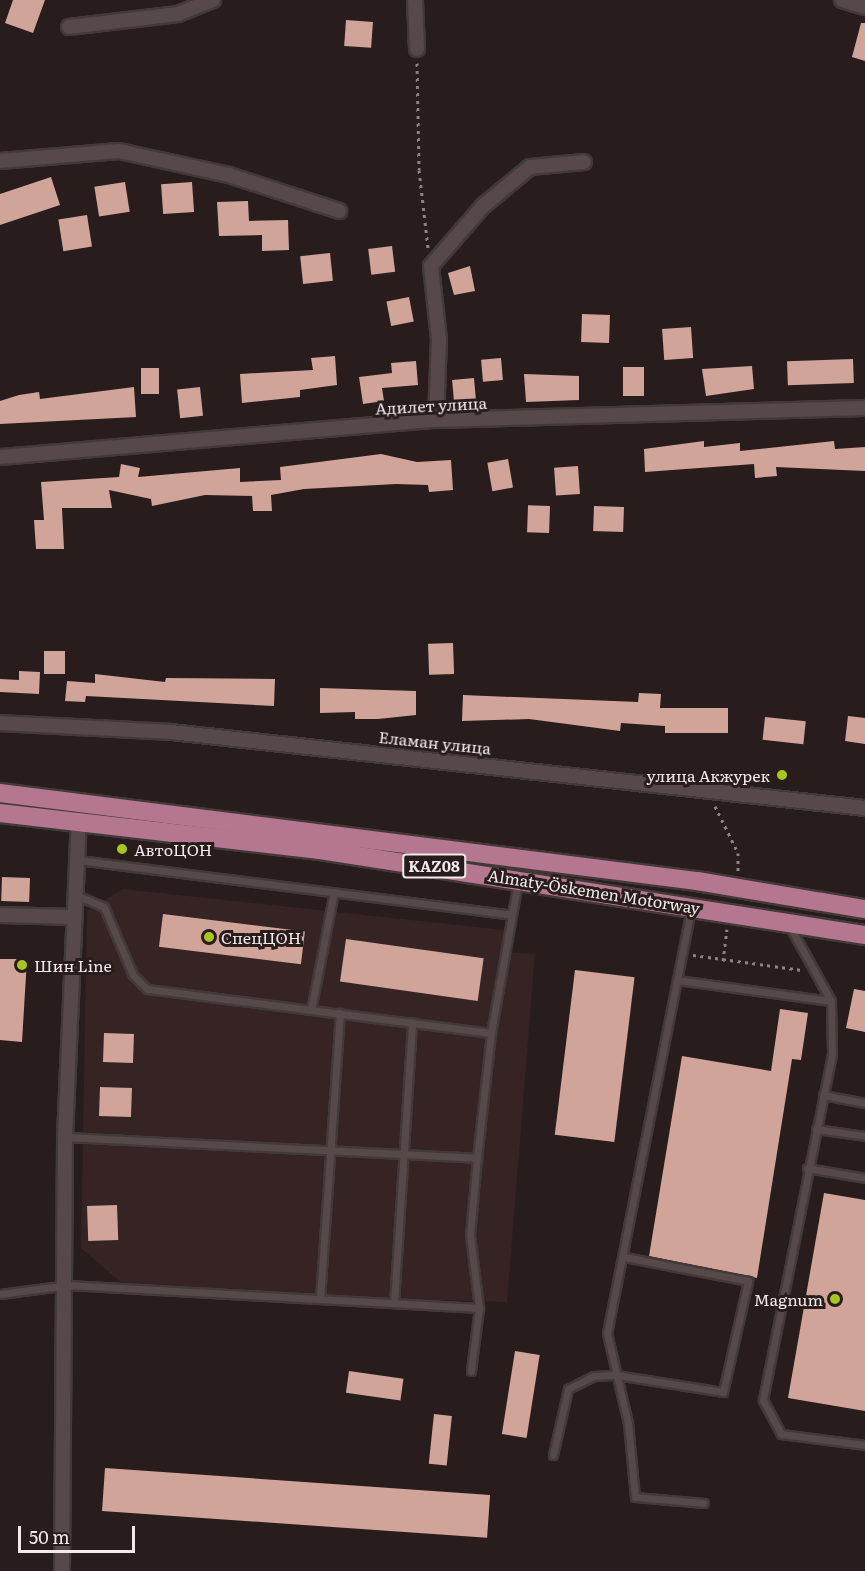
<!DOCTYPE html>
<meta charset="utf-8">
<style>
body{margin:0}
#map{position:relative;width:865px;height:1571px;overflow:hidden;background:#291c1d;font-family:Literata,serif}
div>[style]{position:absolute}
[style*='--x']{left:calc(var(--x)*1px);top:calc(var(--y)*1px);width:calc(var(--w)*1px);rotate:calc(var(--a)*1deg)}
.built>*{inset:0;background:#362324}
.building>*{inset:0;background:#d0a498;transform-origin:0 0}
.path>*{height:3px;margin-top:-1.5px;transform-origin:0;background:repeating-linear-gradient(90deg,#8d8282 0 3px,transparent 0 7.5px)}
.roads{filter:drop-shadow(2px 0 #423939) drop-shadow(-2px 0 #423939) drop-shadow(0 2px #423939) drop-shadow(0 -2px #423939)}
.lane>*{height:7px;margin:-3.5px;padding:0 3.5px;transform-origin:3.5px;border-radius:3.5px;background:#574849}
.street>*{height:14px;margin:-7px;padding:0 7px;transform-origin:7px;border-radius:7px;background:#574849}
.primary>*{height:18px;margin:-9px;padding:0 9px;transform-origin:9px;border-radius:9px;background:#b5768f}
.dots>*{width:16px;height:16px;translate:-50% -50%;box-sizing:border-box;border:3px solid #291c1d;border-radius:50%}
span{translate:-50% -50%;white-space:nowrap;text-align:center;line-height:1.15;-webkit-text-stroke:6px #291c1d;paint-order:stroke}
.shield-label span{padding:2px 4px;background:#291c1d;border:2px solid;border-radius:4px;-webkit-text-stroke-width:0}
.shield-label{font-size:15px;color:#f2e9e9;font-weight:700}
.street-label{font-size:16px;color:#f2e9e9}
.poi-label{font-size:16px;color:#f2e9e9}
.right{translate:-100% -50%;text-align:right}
.left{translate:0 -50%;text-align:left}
.scale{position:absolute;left:18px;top:1526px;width:117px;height:27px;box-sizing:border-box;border:3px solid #f2e9e9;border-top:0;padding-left:8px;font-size:18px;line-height:21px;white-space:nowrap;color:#f2e9e9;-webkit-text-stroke:4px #291c1d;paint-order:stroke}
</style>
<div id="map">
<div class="built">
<div style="clip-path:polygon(123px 889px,504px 930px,503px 952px,535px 954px,507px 1302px,132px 1292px,81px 1248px,87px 911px)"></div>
</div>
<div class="building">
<div style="clip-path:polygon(13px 0,45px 0,33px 33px,5px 23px)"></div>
<div style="left:346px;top:20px;width:27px;height:26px;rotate:4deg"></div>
<div style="clip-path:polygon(861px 23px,865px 23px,865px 61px,852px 57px)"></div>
<div style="clip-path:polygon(51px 177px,60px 205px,0 225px,0 194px)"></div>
<div style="left:125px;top:182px;width:30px;height:31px;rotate:81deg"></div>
<div style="left:192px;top:182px;width:30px;height:31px;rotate:86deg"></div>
<div style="clip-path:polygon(248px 201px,249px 221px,288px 220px,289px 250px,262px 251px,262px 235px,219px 236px,217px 202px)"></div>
<div style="left:87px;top:215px;width:32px;height:29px;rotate:81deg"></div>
<div style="left:392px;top:246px;width:26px;height:24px;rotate:83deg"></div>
<div style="left:330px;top:253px;width:28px;height:30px;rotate:84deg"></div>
<div style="clip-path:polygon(470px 266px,475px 291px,454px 295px,448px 273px)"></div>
<div style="left:409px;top:297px;width:25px;height:23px;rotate:79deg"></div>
<div style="left:582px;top:314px;width:28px;height:28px;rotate:2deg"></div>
<div style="left:691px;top:327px;width:31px;height:29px;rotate:86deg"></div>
<div style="clip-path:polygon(335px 356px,337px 385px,300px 390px,300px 397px,242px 403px,240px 374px,313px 370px,311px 358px)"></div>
<div style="left:501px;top:358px;width:22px;height:20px;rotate:85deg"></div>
<div style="left:853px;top:359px;width:24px;height:66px;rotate:88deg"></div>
<div style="clip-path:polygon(416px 361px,418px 385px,382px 388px,384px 401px,363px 404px,359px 377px,392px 373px,391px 363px)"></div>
<div style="clip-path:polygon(752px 366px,754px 389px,706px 396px,702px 369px)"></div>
<div style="left:623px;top:367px;width:21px;height:29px"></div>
<div style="left:141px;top:368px;width:18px;height:26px"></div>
<div style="clip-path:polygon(524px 374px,579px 376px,579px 400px,526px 402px)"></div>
<div style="left:474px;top:378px;width:23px;height:22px;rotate:85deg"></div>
<div style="clip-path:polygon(134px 387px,136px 417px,0 424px,0 401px,19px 395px,39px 392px,40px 399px)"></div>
<div style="left:200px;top:387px;width:29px;height:23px;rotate:84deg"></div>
<div style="clip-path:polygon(704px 441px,704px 447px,740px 443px,740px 451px,834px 441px,835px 449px,865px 447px,865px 471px,776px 467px,777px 476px,755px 478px,754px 464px,645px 472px,644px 449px)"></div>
<div style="clip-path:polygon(381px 454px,417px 462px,451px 460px,453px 490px,429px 492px,428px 485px,396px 484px,304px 489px,271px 495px,272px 511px,253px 511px,252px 496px,205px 495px,152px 506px,151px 499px,109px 490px,112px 508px,62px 508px,64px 549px,36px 549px,34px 520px,44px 520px,41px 482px,119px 477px,121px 464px,140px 468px,138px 477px,240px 468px,240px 482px,281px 480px,280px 467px)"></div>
<div style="left:508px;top:459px;width:29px;height:21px;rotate:80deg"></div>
<div style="left:578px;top:466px;width:28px;height:24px;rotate:86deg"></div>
<div style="left:550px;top:506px;width:27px;height:22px;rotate:92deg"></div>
<div style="left:594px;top:506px;width:30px;height:25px;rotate:2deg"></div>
<div style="left:453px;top:643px;width:31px;height:25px;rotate:88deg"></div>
<div style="left:44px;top:651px;width:21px;height:23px"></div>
<div style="clip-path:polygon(19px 671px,40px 672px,39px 694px,0 692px,0 679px,19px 680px)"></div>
<div style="clip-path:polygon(95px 674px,165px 682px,166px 678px,275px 679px,274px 706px,86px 696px,85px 702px,65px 701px,67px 681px,95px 683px)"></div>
<div style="clip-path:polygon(320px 688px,416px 691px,416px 715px,378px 719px,355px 719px,355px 712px,320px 713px)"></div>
<div style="clip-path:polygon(639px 693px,661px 694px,660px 708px,728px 708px,728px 733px,665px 733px,665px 726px,621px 723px,620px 731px,529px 719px,462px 721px,463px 695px,638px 702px)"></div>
<div style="clip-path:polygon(848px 716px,865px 718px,865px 744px,845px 741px)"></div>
<div style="left:765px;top:717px;width:41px;height:23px;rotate:6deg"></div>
<div style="left:2px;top:877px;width:28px;height:24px;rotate:2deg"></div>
<div style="left:163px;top:914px;width:143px;height:33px;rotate:7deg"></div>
<div style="left:346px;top:939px;width:139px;height:43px;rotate:8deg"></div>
<div style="clip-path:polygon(0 959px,27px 959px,22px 1042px,0 1040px)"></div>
<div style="left:575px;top:970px;width:60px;height:166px;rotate:7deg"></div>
<div style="clip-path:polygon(854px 989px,865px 991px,865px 1032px,846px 1028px)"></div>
<div style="clip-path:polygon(780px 1009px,808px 1013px,801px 1060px,792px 1059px,757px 1278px,649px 1256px,682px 1056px,771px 1071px)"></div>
<div style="left:104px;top:1033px;width:30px;height:29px;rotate:2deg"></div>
<div style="left:100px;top:1087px;width:32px;height:29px;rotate:2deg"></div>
<div style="clip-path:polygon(824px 1193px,865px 1200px,865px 1411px,788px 1398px)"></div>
<div style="left:117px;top:1205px;width:35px;height:30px;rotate:88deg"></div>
<div style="left:515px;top:1351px;width:25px;height:84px;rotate:9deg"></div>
<div style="left:349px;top:1371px;width:55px;height:22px;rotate:8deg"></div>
<div style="left:434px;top:1414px;width:18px;height:50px;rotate:6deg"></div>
<div style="left:105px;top:1468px;width:386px;height:43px;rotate:4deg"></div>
</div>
<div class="path">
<div style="--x:417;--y:63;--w:107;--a:88.9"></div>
<div style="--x:419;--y:170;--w:79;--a:83.4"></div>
<div style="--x:715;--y:806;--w:52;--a:63.9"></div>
<div style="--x:738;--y:853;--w:19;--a:90"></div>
<div style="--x:693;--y:955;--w:110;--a:7.8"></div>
<div style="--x:723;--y:961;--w:32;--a:-83"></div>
</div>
<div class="roads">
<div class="lane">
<div style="--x:78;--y:860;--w:437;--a:7.2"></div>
<div style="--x:76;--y:895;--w:30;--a:23"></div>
<div style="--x:104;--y:907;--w:74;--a:66.9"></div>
<div style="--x:133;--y:975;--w:20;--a:45"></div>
<div style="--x:147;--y:989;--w:347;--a:7.3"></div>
<div style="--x:691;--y:909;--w:432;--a:101.2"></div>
<div style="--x:607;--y:1333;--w:92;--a:76.9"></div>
<div style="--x:628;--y:1423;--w:74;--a:84.6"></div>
<div style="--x:635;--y:1497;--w:69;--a:5"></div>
<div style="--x:789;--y:925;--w:87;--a:61.1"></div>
<div style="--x:831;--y:1001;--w:53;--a:88.9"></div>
<div style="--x:832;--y:1054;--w:353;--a:101.3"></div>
<div style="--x:763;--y:1400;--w:38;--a:62"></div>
<div style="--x:781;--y:1434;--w:85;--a:7.5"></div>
<div style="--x:677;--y:980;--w:155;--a:7.8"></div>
<div style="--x:311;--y:1010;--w:120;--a:-79"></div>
<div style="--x:823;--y:1095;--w:43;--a:10.8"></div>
<div style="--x:816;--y:1129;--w:49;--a:8.1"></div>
<div style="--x:65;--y:1137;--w:413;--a:2.9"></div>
<div style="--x:807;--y:1168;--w:59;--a:9.8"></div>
<div style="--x:0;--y:1294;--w:69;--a:-7.5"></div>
<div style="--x:68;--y:1285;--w:412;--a:3.2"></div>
<div style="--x:320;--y:1299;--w:287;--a:-86"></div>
<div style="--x:394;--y:1303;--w:281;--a:-86.3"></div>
<div style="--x:471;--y:1371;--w:64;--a:-82.8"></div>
<div style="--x:479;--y:1308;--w:74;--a:-97"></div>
<div style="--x:470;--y:1235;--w:77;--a:-84.8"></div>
<div style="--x:477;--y:1158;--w:126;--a:-83.6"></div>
<div style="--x:491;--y:1033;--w:154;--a:-79.9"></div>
<div style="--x:553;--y:1455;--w:68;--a:-77.2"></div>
<div style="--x:568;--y:1389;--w:29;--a:-27"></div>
<div style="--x:594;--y:1376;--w:22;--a:-3"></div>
<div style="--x:616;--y:1375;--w:108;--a:9"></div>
<div style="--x:723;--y:1392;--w:114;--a:-77.3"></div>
<div style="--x:748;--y:1281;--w:125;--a:-169"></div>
</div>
<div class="street">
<div style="--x:415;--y:0;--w:49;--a:87.7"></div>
<div style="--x:842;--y:0;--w:24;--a:17"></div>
<div style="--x:69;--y:27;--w:110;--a:-6.8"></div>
<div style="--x:178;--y:14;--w:38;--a:-22"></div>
<div style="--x:0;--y:161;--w:119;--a:-4.8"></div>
<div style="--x:119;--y:151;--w:113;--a:12.3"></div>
<div style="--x:229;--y:175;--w:116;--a:18.1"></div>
<div style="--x:436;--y:420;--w:81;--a:-87.9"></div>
<div style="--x:439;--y:339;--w:73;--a:-96.3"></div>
<div style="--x:431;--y:266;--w:79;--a:-49.1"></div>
<div style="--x:483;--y:206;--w:61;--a:-39.7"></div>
<div style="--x:530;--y:167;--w:54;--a:-5.3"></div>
<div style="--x:0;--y:457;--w:438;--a:-4.9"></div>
<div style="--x:436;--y:420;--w:429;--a:-1.6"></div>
<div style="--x:0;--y:723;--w:171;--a:3"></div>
<div style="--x:171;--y:732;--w:698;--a:6.25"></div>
<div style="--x:0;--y:915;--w:75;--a:1.5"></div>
<div style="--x:62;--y:1571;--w:434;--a:-89.6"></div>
<div style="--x:65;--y:1137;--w:317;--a:-87.5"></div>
</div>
<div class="primary">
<div style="--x:0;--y:793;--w:703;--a:7.2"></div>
<div style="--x:697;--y:881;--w:170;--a:9.5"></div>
<div style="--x:0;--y:813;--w:322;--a:6.6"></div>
<div style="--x:320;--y:850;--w:552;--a:8.86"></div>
</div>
</div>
<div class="dots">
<div style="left:782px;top:775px;background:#a7c71e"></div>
<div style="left:122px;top:849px;background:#a7c71e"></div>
<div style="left:209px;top:937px;background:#a7c71e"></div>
<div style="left:22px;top:965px;background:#a7c71e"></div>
<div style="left:835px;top:1299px;background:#a7c71e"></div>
</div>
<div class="shield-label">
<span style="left:434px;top:866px">KAZ08</span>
</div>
<div class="street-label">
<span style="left:431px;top:405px;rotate:-3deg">Адилет улица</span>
<span style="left:435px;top:742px;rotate:6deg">Еламан улица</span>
<span style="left:594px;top:891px;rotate:9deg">Almaty-Öskemen Motorway</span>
</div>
<div class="poi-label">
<span class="right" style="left:770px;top:775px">улица Акжурек</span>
<span class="left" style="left:134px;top:849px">АвтоЦОН</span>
<span class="left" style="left:221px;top:937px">СпецЦОН</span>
<span class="left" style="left:34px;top:965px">Шин Line</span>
<span class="right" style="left:823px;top:1299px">Magnum</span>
</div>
<div class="scale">50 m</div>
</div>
